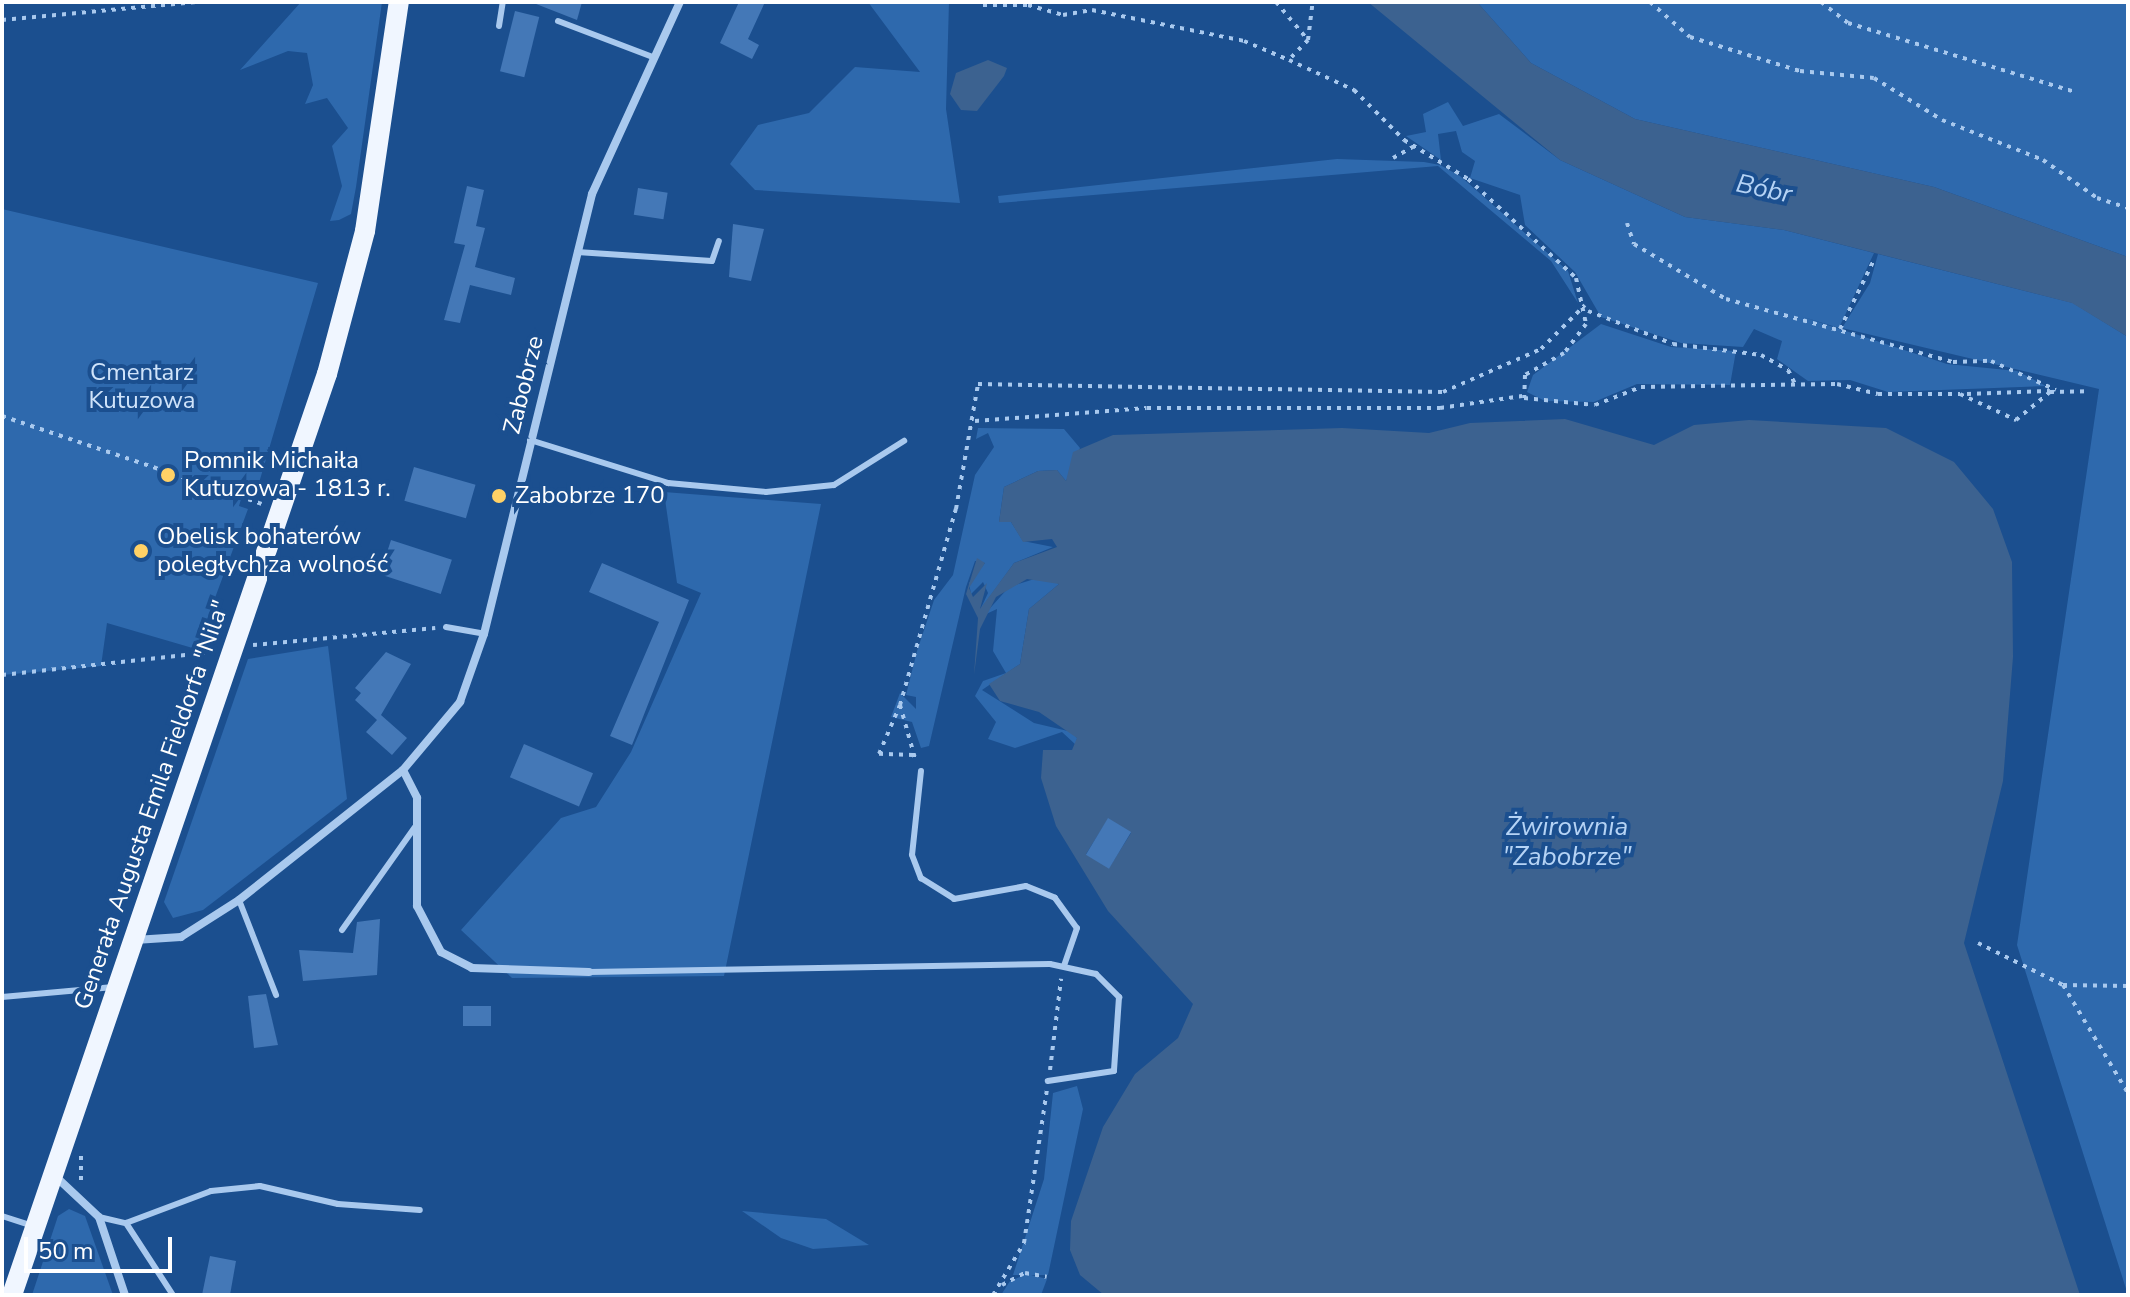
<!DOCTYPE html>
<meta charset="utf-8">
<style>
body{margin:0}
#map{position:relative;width:2130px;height:1297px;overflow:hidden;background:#1b4f8f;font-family:"Nunito Sans",sans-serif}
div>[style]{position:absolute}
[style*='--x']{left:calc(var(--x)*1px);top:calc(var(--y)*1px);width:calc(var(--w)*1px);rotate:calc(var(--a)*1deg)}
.green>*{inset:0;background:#2e69ad}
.water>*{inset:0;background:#3c6290}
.building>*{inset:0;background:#4478b7;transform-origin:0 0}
.path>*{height:4px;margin-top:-2px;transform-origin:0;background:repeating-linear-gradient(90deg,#a9c9ee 0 4px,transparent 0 10px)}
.lane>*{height:6px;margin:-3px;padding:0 3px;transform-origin:3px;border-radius:3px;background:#a9c9ee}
.street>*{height:8px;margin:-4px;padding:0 4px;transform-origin:4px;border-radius:4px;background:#a9c9ee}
.primary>*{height:20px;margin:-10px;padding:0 10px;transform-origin:10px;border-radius:10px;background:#f0f6ff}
.dots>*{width:22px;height:22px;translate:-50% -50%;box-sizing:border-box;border:4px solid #1b4f8f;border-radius:50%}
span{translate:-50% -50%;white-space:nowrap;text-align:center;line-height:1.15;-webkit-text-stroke:8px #1b4f8f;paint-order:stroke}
.park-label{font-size:24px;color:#cfe3fa}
.street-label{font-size:24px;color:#fff}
.poi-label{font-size:24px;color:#fff}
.left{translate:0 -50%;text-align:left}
.water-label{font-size:26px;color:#b5d3f5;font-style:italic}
.frame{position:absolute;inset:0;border:4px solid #fff;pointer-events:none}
.scale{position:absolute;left:24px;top:1237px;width:148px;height:36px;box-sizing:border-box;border:4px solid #fff;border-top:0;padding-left:10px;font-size:24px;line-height:28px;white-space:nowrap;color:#fff;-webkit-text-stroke:6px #1b4f8f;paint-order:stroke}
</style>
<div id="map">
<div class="green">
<div style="clip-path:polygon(301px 2px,382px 2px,356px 187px,351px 214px,339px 220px,330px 221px,342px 186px,332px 146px,348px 128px,327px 98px,305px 104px,313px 85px,307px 53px,288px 51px,240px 70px)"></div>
<div style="clip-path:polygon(868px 2px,949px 2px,946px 109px,960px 203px,755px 190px,730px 164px,758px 125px,809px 113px,855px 67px,920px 72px)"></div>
<div style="clip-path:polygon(1477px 2px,2128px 2px,2128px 257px,1934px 187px,1635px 119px,1531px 63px)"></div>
<div style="clip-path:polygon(1448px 102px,1463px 126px,1499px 114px,1560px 160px,1685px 217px,1784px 230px,1874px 253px,1839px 328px,1800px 316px,1947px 364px,2017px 371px,2046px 386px,1888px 392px,1850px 380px,1808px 381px,1777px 359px,1782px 341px,1754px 329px,1743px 347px,1681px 343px,1601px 317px,1575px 272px,1525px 225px,1520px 195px,1470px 178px,1475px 161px,1462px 152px,1456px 131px,1438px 134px,1441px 160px,1406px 136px,1426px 132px,1423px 114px)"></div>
<div style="clip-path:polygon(1337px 159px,1424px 162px,1440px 165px,1460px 176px,1568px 271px,1578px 303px,1551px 261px,1438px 166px,999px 203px,998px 196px)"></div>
<div style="clip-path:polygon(2px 209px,318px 283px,256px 493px,244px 489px,239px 506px,248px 509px,196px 649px,107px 623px,101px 666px,2px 675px)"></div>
<div style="clip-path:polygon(1878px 254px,2073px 303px,2128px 337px,2128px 1295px,2017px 945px,2099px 389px,1842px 328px,1870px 283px)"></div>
<div style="clip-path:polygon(1601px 324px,1671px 347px,1736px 351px,1730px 385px,1637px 384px,1594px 402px,1545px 401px,1527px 392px,1533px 375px)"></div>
<div style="clip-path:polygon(978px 428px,1064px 429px,1080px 448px,1066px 481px,1057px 470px,1038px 471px,1004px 487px,999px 522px,1011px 522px,1023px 541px,1053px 547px,1014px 563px,980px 610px,988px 593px,983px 582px,971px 594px,969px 583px,985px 563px,975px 561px,966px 587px,929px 746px,921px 748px,912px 722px,891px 717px,900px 693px,916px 709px,916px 697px,906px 695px,917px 651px,934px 600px,953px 575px,975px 475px,994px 447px,988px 433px,976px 439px)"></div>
<div style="clip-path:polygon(664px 492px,821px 504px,724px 976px,512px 978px,461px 930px,561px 818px,596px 807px,631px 752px,701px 593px,677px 583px)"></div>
<div style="clip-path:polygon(1044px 576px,1059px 584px,1029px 609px,1020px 664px,982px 690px,1034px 723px,1072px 732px,1077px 738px,1076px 745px,1062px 732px,1015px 748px,988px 739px,996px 722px,975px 696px,983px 681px,1006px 673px,993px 651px,997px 609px,984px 615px,1009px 587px)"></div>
<div style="clip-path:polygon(328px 646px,347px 799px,203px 910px,173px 918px,164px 902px,248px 659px)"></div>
<div style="clip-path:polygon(1077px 1086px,1083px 1109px,1048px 1275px,1013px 1275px,1044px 1179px,1053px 1093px)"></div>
<div style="clip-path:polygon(69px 1209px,85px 1216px,113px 1295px,32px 1295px,58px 1216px)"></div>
<div style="clip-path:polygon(742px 1211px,826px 1219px,869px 1245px,813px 1249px,781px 1238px)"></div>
<div style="clip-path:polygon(1027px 1274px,1047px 1279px,1041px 1295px,1001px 1295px,1010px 1281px)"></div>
</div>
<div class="water">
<div style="clip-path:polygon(1368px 2px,1477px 2px,1531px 63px,1635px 119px,1934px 187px,2128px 257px,2128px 337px,2072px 303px,1784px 230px,1685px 217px,1560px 160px)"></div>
<div style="clip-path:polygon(988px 60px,1007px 68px,1004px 76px,977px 111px,961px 110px,950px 94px,956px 73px)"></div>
<div style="clip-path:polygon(evenodd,1565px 419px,1654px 445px,1694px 425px,1749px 420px,1886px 428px,1954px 462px,1993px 509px,2012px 562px,2013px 657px,2003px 781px,1964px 943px,2080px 1295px,1104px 1295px,1080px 1275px,1070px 1250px,1071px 1221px,1103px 1127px,1135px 1074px,1178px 1038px,1193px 1004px,1108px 911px,1056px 826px,1041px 778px,1043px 750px,1072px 750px,1077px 738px,1039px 712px,1000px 701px,989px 684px,1020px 664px,1029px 609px,1059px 584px,1027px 579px,996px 597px,980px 629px,974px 675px,978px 618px,966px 594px,977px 558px,985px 563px,969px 588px,973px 597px,987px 583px,980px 609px,1014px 563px,1057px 547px,1052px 539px,1023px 542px,1011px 522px,999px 522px,1004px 487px,1038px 471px,1057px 470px,1066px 481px,1073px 452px,1113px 435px,1342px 428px,1429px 433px,1470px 423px,1565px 419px,1108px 819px,1131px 833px,1109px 868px,1086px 854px,1108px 819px)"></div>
</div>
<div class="building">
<div style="clip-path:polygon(531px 2px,582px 2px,577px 20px)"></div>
<div style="clip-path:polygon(739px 2px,765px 2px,748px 39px,759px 45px,752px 59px,720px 43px)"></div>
<div style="left:515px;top:11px;width:25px;height:62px;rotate:14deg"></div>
<div style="clip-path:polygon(467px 186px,484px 190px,476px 226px,485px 228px,475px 267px,515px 278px,511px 295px,470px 285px,460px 323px,444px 320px,465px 245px,454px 243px)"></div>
<div style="left:638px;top:188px;width:30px;height:27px;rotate:9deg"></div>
<div style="clip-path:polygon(733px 224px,764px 229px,751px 281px,729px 277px)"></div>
<div style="left:414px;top:467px;width:64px;height:35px;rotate:16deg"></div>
<div style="left:391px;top:540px;width:64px;height:36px;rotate:18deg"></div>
<div style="clip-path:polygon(602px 563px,689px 600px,632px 745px,610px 736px,659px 622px,589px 592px)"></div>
<div style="clip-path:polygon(386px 652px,411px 664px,381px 715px,407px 738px,392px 755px,366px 732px,377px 720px,355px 700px,361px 693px,355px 688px)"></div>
<div style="left:524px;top:744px;width:75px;height:36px;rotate:23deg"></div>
<div style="left:1108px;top:818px;width:27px;height:43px;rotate:31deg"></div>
<div style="clip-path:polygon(380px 919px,377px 975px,303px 981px,299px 950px,353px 953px,357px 922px)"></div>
<div style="clip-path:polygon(266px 994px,278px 1045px,254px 1048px,248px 996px)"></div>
<div style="left:463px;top:1006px;width:28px;height:20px"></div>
<div style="clip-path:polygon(210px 1256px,236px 1261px,230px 1295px,202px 1295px)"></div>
</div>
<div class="path">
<div style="--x:1276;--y:2;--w:50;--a:49.9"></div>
<div style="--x:1308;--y:40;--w:28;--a:134"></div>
<div style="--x:1289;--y:60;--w:72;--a:24.8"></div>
<div style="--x:1354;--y:90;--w:71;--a:45"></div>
<div style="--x:1404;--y:140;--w:75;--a:31.4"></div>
<div style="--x:1468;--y:179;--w:147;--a:42.5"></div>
<div style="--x:1576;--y:278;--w:47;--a:77.7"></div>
<div style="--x:1586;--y:324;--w:36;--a:127"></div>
<div style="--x:1564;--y:353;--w:45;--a:150.6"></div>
<div style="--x:1525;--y:375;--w:23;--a:92"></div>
<div style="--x:1524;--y:398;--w:71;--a:5.6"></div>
<div style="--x:1595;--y:405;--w:49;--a:-21.4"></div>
<div style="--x:1641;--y:387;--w:196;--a:-0.9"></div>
<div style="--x:1837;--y:384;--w:42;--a:13.7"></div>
<div style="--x:1878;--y:394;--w:82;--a:0"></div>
<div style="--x:1960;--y:394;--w:62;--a:24.9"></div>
<div style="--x:2016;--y:420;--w:44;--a:-39.5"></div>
<div style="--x:2050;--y:392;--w:39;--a:-1"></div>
<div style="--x:1650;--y:2;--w:53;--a:41.2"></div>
<div style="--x:1690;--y:37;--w:115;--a:17.2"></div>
<div style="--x:1800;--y:71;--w:74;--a:5.4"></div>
<div style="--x:1874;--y:78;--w:80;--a:31.7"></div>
<div style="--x:1942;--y:120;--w:109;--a:21.6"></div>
<div style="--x:2043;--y:160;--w:66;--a:35.1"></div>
<div style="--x:2097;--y:198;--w:33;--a:18"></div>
<div style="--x:1821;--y:2;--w:34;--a:38"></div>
<div style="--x:1848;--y:23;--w:237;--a:16.9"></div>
<div style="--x:983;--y:5;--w:45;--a:0"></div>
<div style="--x:1028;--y:5;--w:36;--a:16"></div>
<div style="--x:1063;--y:15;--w:29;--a:-10"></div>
<div style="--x:1092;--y:10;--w:155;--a:11.5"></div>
<div style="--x:1244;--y:41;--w:49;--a:22.9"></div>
<div style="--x:2;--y:20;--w:195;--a:-5.3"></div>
<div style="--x:1308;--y:40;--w:38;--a:-83"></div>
<div style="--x:1393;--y:158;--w:23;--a:-29"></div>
<div style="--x:1627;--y:223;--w:22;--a:72"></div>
<div style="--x:1634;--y:244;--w:107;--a:30.9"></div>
<div style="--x:1726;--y:299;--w:236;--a:15.5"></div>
<div style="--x:1953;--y:362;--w:38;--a:-2"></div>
<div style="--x:1991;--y:361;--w:71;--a:24"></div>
<div style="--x:1588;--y:311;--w:91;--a:21.2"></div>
<div style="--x:1673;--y:344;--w:89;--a:7.1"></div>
<div style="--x:1761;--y:355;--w:31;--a:29"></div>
<div style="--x:1788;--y:370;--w:18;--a:63"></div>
<div style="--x:1840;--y:329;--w:77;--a:-63.8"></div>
<div style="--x:1967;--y:394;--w:83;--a:-2.1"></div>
<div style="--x:2;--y:416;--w:274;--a:18.7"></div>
<div style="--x:975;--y:421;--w:172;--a:-4.3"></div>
<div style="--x:1147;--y:408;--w:293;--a:0"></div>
<div style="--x:1440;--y:408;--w:83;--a:-8.3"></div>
<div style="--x:253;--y:645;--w:183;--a:-5.3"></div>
<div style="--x:2;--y:675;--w:212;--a:-6.2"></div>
<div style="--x:900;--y:705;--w:204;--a:-74.1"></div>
<div style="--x:956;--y:509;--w:127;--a:-80"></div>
<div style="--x:978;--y:384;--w:465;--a:1"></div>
<div style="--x:1443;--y:392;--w:107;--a:-23.7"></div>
<div style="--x:1541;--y:349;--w:62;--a:-45"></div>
<div style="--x:913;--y:755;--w:34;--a:-178"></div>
<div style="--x:879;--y:754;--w:53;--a:-66.8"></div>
<div style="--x:900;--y:705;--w:59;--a:74.3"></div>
<div style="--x:1978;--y:943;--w:95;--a:26.3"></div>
<div style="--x:2063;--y:985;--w:126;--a:59"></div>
<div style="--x:2063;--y:985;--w:65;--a:0.9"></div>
<div style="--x:1050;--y:1070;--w:92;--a:-83.1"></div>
<div style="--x:81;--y:1156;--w:26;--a:90"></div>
<div style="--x:1002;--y:1285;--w:26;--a:-28"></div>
<div style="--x:1025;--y:1273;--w:22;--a:10"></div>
<div style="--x:993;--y:1295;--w:61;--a:-59.2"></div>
<div style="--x:1024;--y:1243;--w:155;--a:-81.5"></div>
</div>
<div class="lane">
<div style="--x:558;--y:21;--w:102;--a:20.8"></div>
<div style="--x:499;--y:26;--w:24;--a:-81"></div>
<div style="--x:577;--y:252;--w:135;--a:3.8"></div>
<div style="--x:712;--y:261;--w:21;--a:-71"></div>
<div style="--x:530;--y:440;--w:145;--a:17.3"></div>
<div style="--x:668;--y:483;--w:98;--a:5.2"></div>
<div style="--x:766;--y:492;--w:68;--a:-5.9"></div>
<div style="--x:834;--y:485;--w:83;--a:-32.2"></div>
<div style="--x:446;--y:627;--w:39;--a:10"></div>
<div style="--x:921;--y:771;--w:84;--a:96.1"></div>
<div style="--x:912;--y:855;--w:25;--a:69"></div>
<div style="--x:921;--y:878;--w:39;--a:32"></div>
<div style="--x:954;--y:899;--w:73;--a:-10.2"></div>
<div style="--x:1026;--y:886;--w:31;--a:22"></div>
<div style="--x:1055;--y:898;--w:37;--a:54"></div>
<div style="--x:1077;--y:928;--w:39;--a:109"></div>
<div style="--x:239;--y:900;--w:102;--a:68.7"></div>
<div style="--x:342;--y:930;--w:126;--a:-54.7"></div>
<div style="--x:589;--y:972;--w:461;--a:-1"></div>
<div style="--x:1050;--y:964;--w:47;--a:12.3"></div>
<div style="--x:1096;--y:974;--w:33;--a:45"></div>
<div style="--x:1119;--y:997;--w:74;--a:93.9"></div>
<div style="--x:1114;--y:1071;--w:67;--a:171.4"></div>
<div style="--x:2;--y:997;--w:112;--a:-5.1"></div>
<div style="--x:2;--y:1216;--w:33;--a:18"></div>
<div style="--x:99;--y:1217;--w:28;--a:13"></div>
<div style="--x:126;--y:1223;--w:91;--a:-20.6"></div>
<div style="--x:211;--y:1191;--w:49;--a:-5.8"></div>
<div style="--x:260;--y:1186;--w:80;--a:13"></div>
<div style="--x:338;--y:1204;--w:82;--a:4.2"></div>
<div style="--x:126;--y:1223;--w:86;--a:56.9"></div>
</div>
<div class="street">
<div style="--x:403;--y:770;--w:31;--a:63"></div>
<div style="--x:417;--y:798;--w:108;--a:90"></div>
<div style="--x:417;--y:906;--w:52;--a:62.4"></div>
<div style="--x:441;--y:952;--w:35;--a:27"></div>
<div style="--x:472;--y:968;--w:117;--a:2"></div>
<div style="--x:135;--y:940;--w:46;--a:-3.7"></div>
<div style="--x:181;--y:937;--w:69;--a:-32.5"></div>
<div style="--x:239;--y:900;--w:209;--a:-38.4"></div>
<div style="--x:403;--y:770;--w:89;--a:-50"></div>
<div style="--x:460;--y:702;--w:72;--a:-70.6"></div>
<div style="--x:484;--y:634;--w:453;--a:-76.2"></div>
<div style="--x:592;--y:194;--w:211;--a:-65.4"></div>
<div style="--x:53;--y:1174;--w:63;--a:43.1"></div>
<div style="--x:99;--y:1217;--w:82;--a:71.6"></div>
</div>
<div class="primary">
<div style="--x:12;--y:1295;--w:973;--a:-71.12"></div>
<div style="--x:327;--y:374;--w:148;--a:-75.1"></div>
<div style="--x:365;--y:231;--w:232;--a:-81.6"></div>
</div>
<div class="dots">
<div style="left:168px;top:475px;background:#ffd166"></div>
<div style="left:499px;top:496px;background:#ffd166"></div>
<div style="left:141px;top:551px;background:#ffd166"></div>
</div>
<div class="park-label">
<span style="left:142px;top:387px">Cmentarz<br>Kutuzowa</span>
</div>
<div class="street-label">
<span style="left:524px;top:385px;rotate:-76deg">Zabobrze</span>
<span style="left:152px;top:805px;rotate:-71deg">Generała Augusta Emila Fieldorfa "Nila"</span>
</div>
<div class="poi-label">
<span class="left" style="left:184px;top:475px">Pomnik Michaiła<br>Kutuzowa - 1813 r.</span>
<span class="left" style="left:515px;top:496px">Zabobrze 170</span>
<span class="left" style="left:157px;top:551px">Obelisk bohaterów<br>poległych za wolność</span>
</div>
<div class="water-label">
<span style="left:1764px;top:189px;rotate:12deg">Bóbr</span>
<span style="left:1567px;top:842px">Żwirownia<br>"Zabobrze"</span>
</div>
<div class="frame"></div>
<div class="scale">50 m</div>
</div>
